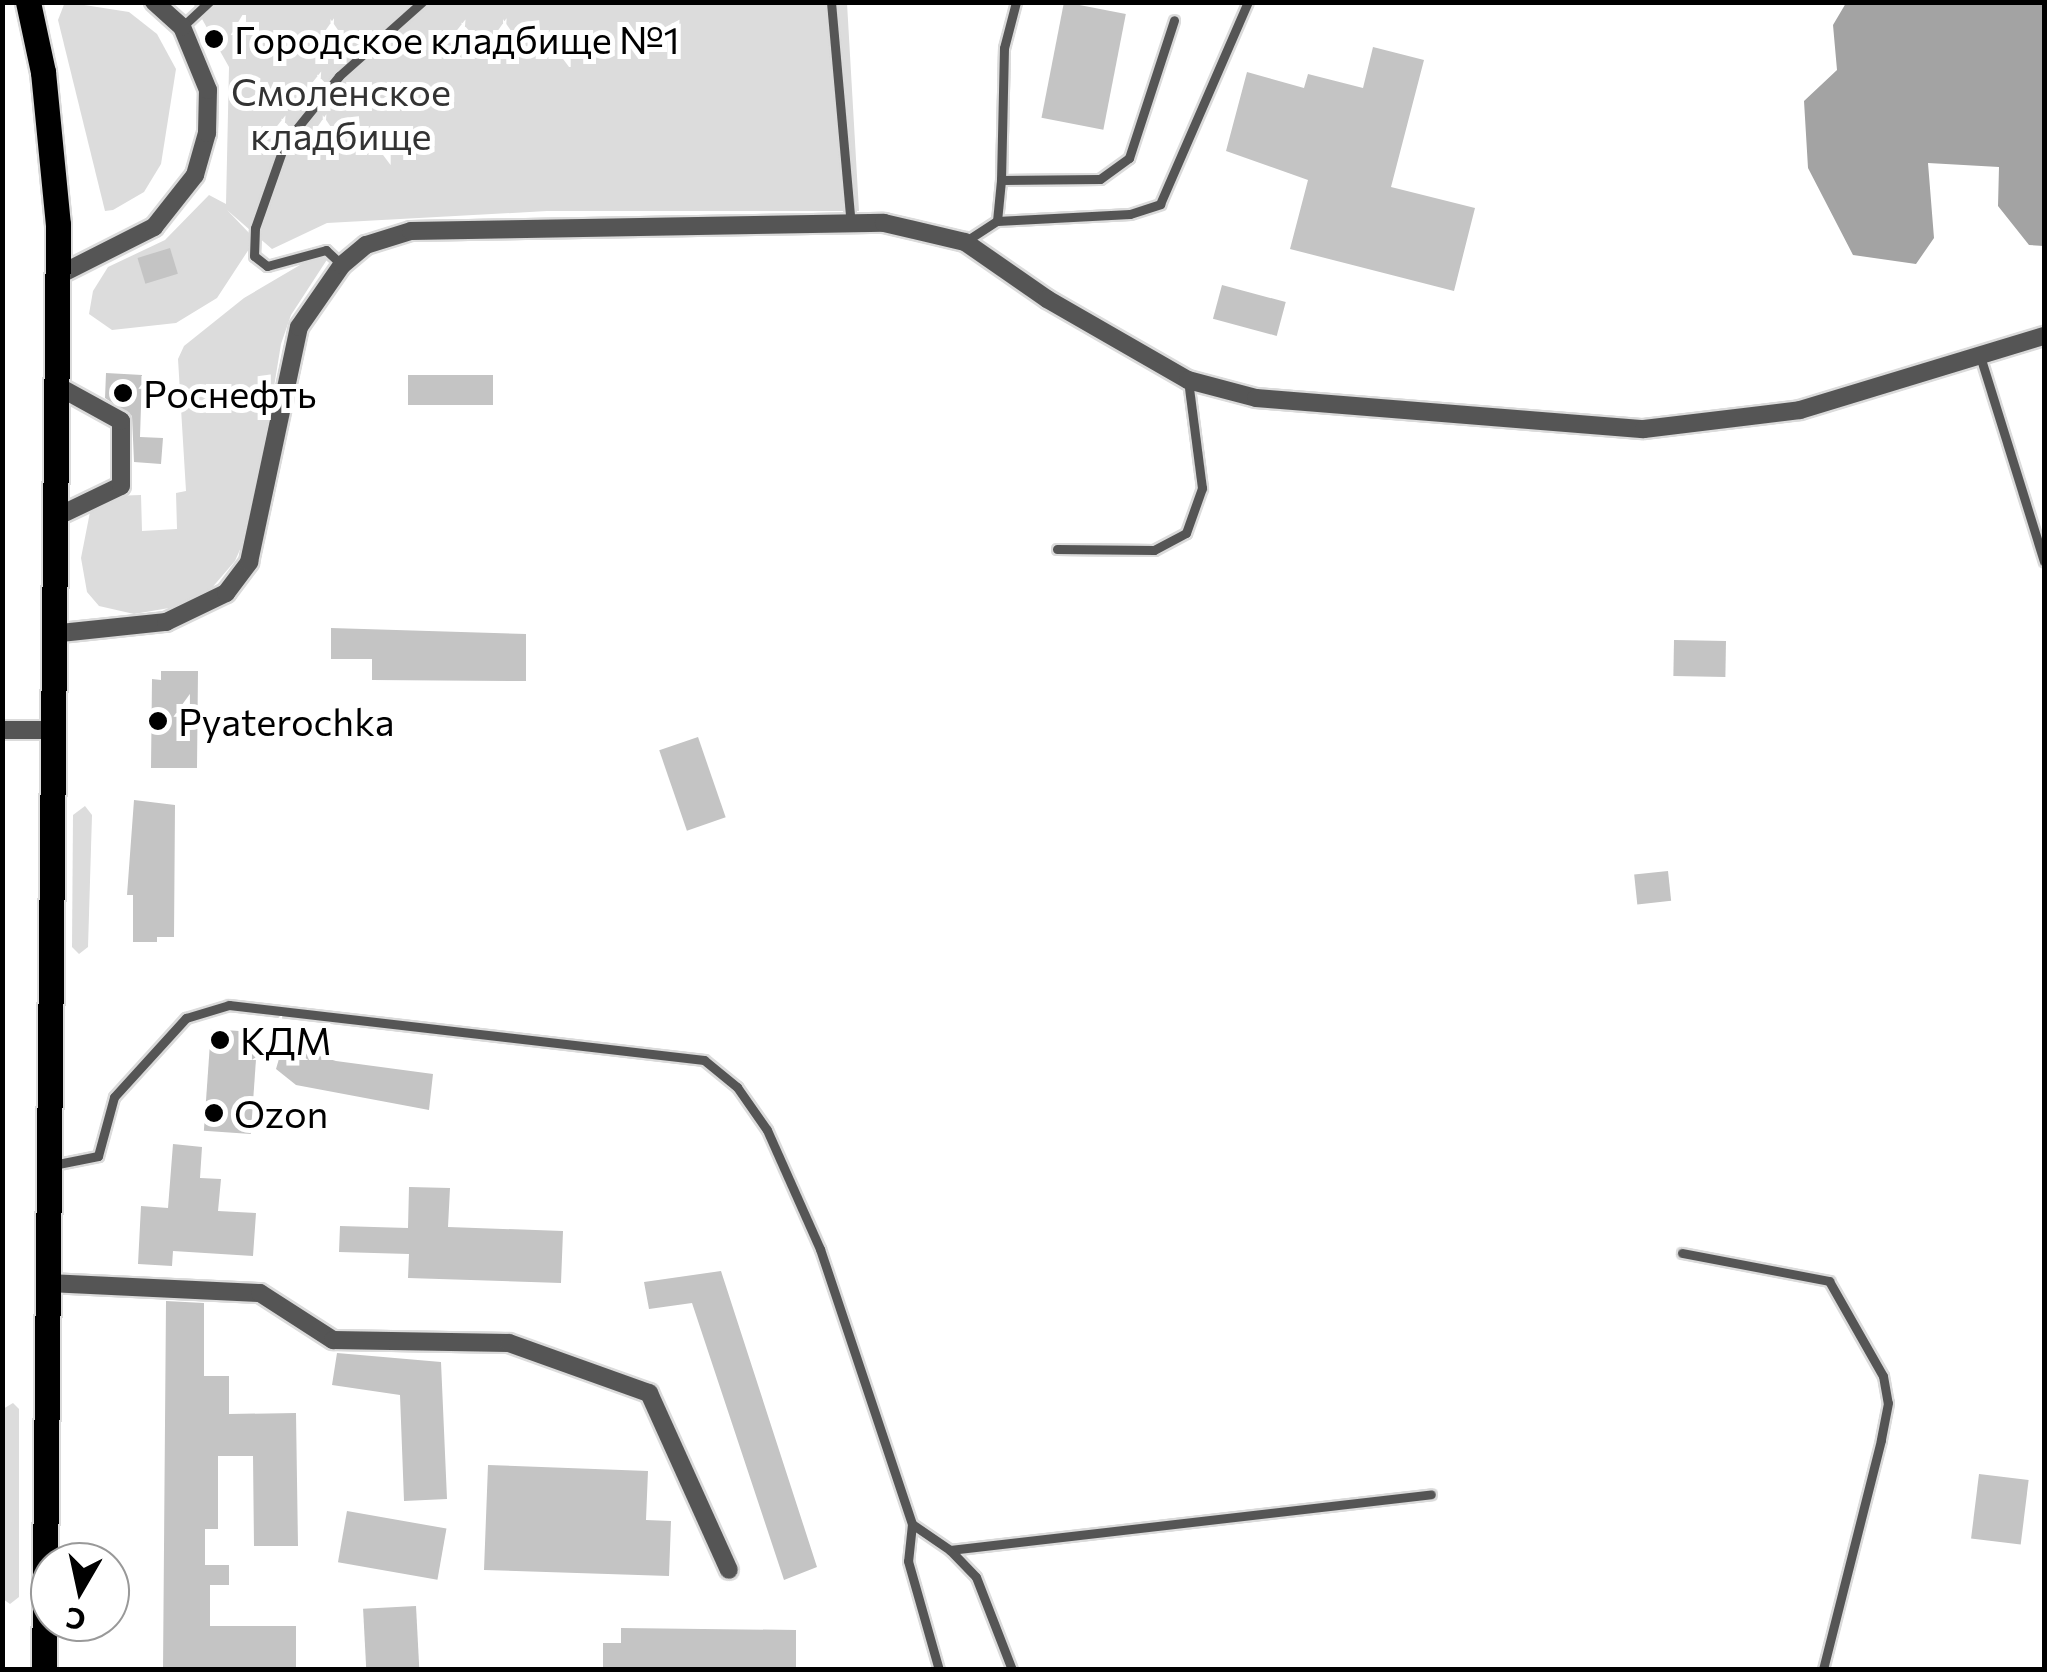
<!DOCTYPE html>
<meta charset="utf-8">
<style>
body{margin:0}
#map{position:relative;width:2047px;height:1672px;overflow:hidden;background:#fff;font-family:Commissioner,sans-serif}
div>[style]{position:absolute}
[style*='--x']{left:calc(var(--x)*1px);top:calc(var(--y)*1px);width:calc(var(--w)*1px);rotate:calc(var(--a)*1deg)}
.green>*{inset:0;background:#dcdcdc}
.water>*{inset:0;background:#a3a3a3}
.building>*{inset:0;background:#c4c4c4;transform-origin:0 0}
.roads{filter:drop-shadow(2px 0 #dbdbdb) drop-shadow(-2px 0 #dbdbdb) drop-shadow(0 2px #dbdbdb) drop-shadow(0 -2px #dbdbdb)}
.service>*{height:9px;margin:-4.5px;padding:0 4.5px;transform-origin:4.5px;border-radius:4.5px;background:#555}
.minor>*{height:18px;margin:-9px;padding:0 9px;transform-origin:9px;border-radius:9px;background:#555}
.primary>*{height:25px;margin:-12.5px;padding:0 12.5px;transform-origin:12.5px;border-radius:12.5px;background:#000}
.dots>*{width:28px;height:28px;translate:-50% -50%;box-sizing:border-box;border:5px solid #fff;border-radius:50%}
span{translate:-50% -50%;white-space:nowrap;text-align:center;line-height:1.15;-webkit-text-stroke:10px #fff;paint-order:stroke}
.poi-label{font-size:38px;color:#000}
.left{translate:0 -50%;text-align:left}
.park-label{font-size:38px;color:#333}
.frame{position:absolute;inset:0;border:5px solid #000;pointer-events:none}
.north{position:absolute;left:30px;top:1542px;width:100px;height:100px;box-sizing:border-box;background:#fff;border:2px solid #999;border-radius:50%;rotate:189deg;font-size:28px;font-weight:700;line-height:40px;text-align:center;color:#000}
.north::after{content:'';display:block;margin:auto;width:35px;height:45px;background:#000;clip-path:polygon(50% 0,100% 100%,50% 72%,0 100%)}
</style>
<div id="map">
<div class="green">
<div style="clip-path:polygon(65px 2px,129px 12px,157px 34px,176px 69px,161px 164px,144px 192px,113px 210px,105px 211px,58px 20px)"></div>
<div style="clip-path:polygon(193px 3px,847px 3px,859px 211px,547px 211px,327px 223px,272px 249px,227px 210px,251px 235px,251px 246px,217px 298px,176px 323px,112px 330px,89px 314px,93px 291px,108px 267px,165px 240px,209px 195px,226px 204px,229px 67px)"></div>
<div style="clip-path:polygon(317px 255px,330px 255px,291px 315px,281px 344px,252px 522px,235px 561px,210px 590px,175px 607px,134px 614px,99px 606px,87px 592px,81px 558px,90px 512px,111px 496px,141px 495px,142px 531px,177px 529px,176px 493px,186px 491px,178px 359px,184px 346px,244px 298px)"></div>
<div style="clip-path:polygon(85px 806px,92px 815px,88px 947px,79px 954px,72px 947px,73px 815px)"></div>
<div style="clip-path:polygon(13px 1403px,19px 1409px,19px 1597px,10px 1604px,3px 1599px,3px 1409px)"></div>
</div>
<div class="water">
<div style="clip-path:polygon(1846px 3px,2044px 3px,2044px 246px,2029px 245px,1998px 206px,1999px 167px,1928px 163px,1934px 238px,1916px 264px,1853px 255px,1808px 168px,1804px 101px,1837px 70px,1833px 25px)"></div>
</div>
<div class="building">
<div style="left:1064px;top:2px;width:63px;height:118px;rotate:11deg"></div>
<div style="clip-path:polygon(1373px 47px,1424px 60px,1391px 187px,1475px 208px,1454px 291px,1290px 249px,1308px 180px,1226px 151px,1247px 72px,1304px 88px,1308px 74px,1363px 88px)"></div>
<div style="left:170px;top:248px;width:27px;height:34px;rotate:73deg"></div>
<div style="left:1222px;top:285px;width:66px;height:35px;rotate:15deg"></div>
<div style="clip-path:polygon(106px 373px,142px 375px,140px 437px,163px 438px,161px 464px,134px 462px,132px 416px,105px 398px)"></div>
<div style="left:408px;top:375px;width:85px;height:30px"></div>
<div style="clip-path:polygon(331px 628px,526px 634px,526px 681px,372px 680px,372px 659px,331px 659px)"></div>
<div style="left:1674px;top:640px;width:52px;height:36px;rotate:1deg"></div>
<div style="clip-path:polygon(161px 671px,198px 671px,197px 768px,151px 768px,152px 679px,161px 680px)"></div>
<div style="left:698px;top:737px;width:85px;height:41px;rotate:71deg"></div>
<div style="clip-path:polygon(134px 800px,175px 805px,174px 937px,157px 937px,157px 942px,133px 942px,133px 895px,127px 895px)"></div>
<div style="left:1668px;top:871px;width:30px;height:34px;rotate:84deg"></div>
<div style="left:211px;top:1029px;width:47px;height:102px;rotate:4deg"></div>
<div style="clip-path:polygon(283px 1045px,336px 1061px,433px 1074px,429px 1110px,296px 1085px,276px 1069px)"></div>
<div style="clip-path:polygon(173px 1144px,202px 1147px,200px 1178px,221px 1179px,218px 1211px,256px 1213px,253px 1256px,173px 1251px,172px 1266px,138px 1264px,141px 1206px,168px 1208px)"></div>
<div style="clip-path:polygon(409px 1187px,450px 1188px,448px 1227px,563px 1231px,561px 1283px,408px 1278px,409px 1254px,339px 1252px,340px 1226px,408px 1228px)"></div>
<div style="clip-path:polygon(721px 1271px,817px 1567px,784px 1580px,692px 1303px,649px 1309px,644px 1282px)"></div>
<div style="clip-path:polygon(166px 1301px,204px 1303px,204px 1376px,229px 1376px,229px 1414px,296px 1413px,298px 1546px,254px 1546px,253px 1456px,218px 1456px,218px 1529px,205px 1529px,205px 1565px,229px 1565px,229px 1585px,210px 1585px,210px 1626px,296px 1626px,296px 1670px,163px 1670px)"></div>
<div style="clip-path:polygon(337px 1353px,441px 1362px,447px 1499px,404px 1501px,400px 1395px,332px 1385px)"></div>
<div style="clip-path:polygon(488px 1465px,648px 1471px,646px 1520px,671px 1521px,669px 1576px,484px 1570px)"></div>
<div style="left:1979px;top:1474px;width:50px;height:65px;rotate:7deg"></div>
<div style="left:347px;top:1511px;width:101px;height:52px;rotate:10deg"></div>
<div style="left:416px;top:1606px;width:64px;height:53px;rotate:87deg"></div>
<div style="clip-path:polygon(621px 1628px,796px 1630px,796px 1670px,603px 1670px,603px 1643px,621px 1643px)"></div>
</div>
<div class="roads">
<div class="service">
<div style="--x:831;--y:2;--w:223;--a:84.9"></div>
<div style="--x:182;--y:27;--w:37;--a:-43"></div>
<div style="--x:1001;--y:180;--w:132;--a:-88.7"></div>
<div style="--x:1004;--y:48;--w:48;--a:-75.4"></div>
<div style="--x:997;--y:221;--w:133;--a:-3"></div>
<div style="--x:1130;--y:214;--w:32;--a:-18"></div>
<div style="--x:1160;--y:204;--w:220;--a:-66.5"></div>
<div style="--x:966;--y:241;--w:37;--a:-33"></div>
<div style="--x:997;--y:221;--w:41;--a:-84.4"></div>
<div style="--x:1001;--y:180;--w:99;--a:-0.6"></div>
<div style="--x:1100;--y:179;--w:36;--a:-36"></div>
<div style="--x:1129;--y:158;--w:145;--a:-71.9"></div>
<div style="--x:342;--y:265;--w:22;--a:-137"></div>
<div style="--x:326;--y:250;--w:61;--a:164.8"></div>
<div style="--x:267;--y:266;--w:16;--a:-142"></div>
<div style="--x:254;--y:256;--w:28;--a:-88"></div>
<div style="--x:255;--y:228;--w:90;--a:-70.6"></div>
<div style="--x:285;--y:143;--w:86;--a:-51.1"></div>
<div style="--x:339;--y:76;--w:111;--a:-41.7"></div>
<div style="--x:1980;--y:356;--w:215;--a:72.7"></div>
<div style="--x:1057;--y:549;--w:97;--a:0.6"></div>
<div style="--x:1154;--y:550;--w:36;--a:-28"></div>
<div style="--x:1186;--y:533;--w:48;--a:-70.4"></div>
<div style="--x:1202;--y:488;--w:109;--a:-97.4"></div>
<div style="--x:53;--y:1165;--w:46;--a:-11.3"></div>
<div style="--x:98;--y:1156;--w:61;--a:-74.8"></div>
<div style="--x:114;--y:1097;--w:107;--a:-47.7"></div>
<div style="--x:186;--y:1018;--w:45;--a:-16.8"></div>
<div style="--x:229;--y:1005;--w:478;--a:6.6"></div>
<div style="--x:704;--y:1060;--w:43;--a:39.3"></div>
<div style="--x:737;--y:1087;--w:52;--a:55.1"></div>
<div style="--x:767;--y:1130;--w:130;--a:66"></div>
<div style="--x:820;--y:1249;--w:290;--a:71.5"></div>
<div style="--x:912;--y:1524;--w:37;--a:96"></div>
<div style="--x:908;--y:1561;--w:113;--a:74.1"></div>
<div style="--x:1682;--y:1253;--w:150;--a:10.8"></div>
<div style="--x:1829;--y:1281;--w:109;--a:60.4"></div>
<div style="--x:1883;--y:1376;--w:27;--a:80"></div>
<div style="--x:1888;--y:1403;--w:38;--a:101"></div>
<div style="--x:1881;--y:1440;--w:237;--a:104.2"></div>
<div style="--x:912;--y:1524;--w:46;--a:34.4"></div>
<div style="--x:950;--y:1550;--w:484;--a:-6.6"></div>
<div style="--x:950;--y:1550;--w:37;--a:46"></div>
<div style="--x:976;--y:1577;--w:100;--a:68.8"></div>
</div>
<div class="minor">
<div style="--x:57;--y:276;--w:109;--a:-26.8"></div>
<div style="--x:154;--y:227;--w:66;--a:-51.7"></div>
<div style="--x:195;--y:175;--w:44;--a:-74.1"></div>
<div style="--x:207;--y:133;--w:43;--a:-88.7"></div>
<div style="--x:208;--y:90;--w:68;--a:-112.4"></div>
<div style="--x:182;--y:27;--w:38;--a:-138"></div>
<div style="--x:52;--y:519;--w:76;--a:-25.6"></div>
<div style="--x:121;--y:486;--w:65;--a:-90"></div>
<div style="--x:121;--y:421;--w:77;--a:-151.1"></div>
<div style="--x:51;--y:634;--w:116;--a:-6"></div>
<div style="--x:166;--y:622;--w:67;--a:-25.8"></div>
<div style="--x:226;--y:593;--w:39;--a:-53"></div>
<div style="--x:249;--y:562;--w:240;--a:-78"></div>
<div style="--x:299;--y:327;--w:75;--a:-55.3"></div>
<div style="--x:342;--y:265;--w:31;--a:-40"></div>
<div style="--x:366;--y:245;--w:47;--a:-17.3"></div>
<div style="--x:411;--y:231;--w:473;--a:-1"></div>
<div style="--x:884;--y:223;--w:83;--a:13.2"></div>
<div style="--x:965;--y:242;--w:100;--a:34.8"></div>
<div style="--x:1047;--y:299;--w:163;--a:29.9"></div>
<div style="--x:1188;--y:380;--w:70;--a:14.8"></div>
<div style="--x:1256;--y:398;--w:389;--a:4.6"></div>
<div style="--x:1644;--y:429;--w:157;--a:-6.9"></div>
<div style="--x:1800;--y:410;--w:255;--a:-16.9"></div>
<div style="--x:2;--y:730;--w:48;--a:0"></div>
<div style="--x:47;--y:1283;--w:213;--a:2.7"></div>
<div style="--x:260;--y:1293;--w:87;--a:32.8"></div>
<div style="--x:333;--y:1340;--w:176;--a:1"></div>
<div style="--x:509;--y:1343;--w:149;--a:19.7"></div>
<div style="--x:649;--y:1393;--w:194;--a:65.7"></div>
</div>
<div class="primary">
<div style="--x:28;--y:2;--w:72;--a:77.9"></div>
<div style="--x:43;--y:72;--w:153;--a:84.4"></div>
<div style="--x:58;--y:224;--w:1446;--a:90.55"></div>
</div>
</div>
<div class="dots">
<div style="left:214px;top:39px;background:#000"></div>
<div style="left:123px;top:393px;background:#000"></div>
<div style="left:158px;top:721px;background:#000"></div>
<div style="left:220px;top:1040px;background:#000"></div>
<div style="left:214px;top:1113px;background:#000"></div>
</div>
<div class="poi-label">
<span class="left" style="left:234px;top:39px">Городское кладбище №1</span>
<span class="left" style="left:143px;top:393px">Роснефть</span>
<span class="left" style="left:178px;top:721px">Pyaterochka</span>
<span class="left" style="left:240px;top:1040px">КДМ</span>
<span class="left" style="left:234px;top:1113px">Ozon</span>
</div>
<div class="park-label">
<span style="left:341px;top:113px">Смоленское<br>кладбище</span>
</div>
<div class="frame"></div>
<div class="north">С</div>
</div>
